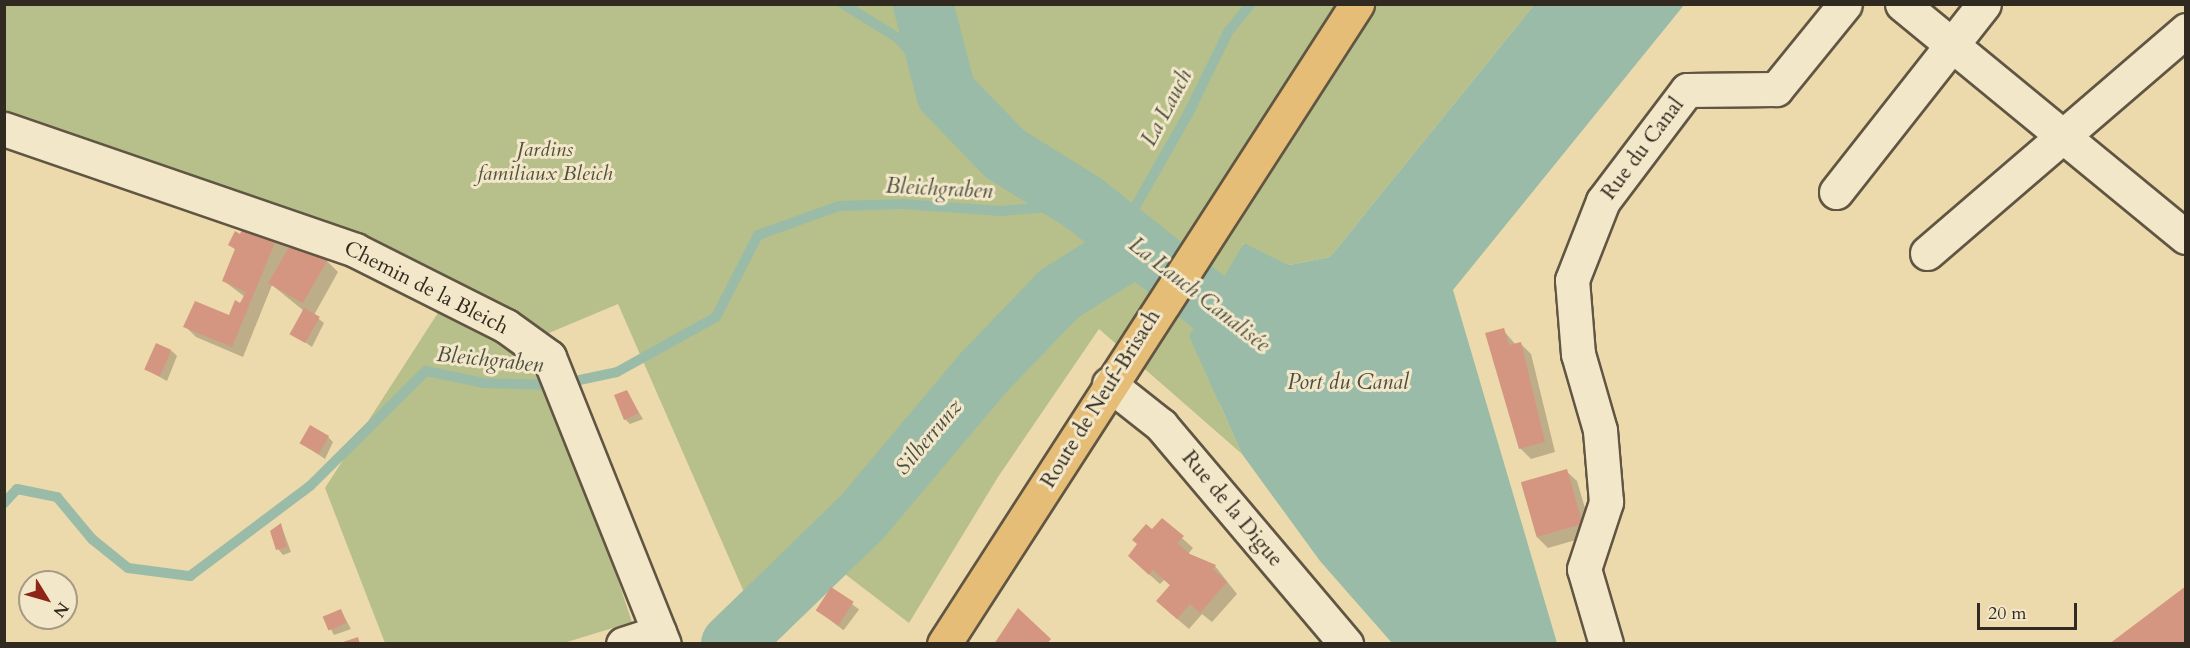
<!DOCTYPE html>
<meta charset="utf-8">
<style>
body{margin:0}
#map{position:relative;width:2190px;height:648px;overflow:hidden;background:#eddaac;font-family:Cardo,serif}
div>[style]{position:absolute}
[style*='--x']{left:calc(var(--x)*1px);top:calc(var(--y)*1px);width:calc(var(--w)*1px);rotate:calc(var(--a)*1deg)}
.green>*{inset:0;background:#b7c08a}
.water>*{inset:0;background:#9abba7}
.shadow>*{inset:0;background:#0003;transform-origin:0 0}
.stream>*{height:10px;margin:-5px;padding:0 5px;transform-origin:5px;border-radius:5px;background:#9abba7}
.river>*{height:60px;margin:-30px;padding:0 30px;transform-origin:30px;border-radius:30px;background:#9abba7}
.building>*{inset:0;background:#d49681;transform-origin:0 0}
.roads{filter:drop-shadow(2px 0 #605643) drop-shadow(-2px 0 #605643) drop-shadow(0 2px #605643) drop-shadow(0 -2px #605643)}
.minor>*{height:33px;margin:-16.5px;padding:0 16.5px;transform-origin:16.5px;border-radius:16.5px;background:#f3e7c9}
.major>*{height:33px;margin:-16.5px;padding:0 16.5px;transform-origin:16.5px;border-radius:16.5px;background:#e6bd76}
span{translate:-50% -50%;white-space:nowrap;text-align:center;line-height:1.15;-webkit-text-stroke:6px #f3e7c9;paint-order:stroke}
.street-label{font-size:21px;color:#312a20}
.park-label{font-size:21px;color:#52503a;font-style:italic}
.water-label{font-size:22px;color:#4b4e42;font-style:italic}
.frame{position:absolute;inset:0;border:6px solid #312a20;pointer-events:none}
.north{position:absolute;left:18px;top:570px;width:60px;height:60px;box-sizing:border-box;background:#f3e7c9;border:2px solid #a59b85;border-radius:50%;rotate:127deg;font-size:16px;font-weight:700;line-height:24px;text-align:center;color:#312a20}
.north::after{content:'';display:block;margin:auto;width:21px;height:27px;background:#8f2418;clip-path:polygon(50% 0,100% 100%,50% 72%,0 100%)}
.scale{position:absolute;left:1977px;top:603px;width:100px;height:27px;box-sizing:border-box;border:3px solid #312a20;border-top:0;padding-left:8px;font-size:18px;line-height:21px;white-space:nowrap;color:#312a20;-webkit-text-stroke:4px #f3e7c9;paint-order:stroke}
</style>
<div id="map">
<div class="green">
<div style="clip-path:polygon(5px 5px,1534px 5px,1330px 257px,1289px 265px,1243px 243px,1219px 403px,1242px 454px,1099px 329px,998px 477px,909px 623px,811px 548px,747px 599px,618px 304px,537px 338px,632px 622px,564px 643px,385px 643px,325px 488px,452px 291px,5px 119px)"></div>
</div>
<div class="water">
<div style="clip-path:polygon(1534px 5px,1684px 5px,1453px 290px,1557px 643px,1392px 643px,1320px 561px,1242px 454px,1189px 336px,1244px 243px,1289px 265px,1330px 257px)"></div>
</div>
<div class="shadow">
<div style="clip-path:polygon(241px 235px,277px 236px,290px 249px,327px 261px,338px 272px,314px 315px,324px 323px,312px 347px,292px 333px,304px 311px,272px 285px,243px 357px,196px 337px,185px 326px,230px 317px,241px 305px,245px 297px,224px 281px,236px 250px,230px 245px)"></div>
<div style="clip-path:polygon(1503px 330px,1516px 345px,1520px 343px,1531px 354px,1555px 452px,1531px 459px,1520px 448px)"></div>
<div style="clip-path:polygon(172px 351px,177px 356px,167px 381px,147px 370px)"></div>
<div style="clip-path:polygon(626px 392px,643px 419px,630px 424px,625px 419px)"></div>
<div style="clip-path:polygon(328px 437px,333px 442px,325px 459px,301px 443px)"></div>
<div style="clip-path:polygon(1566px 471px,1577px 481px,1593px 535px,1548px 548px,1537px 537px)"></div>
<div style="clip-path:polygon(1162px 520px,1193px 548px,1188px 554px,1215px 566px,1237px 594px,1212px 622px,1202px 614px,1189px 629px,1169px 612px,1171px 586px,1164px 580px,1160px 584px,1141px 567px,1152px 531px)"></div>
<div style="clip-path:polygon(281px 525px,291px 552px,283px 555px,278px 549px)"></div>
<div style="left:832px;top:589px;width:34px;height:26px;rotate:37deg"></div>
<div style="clip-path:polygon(341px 611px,351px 629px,334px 635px,324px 616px)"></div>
</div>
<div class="stream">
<div style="--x:843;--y:4;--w:65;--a:31.7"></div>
<div style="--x:898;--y:38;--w:73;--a:48.9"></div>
<div style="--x:1121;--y:232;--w:136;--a:-60.4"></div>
<div style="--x:1188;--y:114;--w:91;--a:-64"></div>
<div style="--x:1228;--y:32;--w:36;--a:-51"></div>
<div style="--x:4;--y:503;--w:19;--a:-47"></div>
<div style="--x:17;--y:489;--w:41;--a:11.3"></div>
<div style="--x:57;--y:497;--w:55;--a:50.2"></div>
<div style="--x:92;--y:539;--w:46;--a:38.9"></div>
<div style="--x:128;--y:568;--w:63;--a:7.4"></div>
<div style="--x:190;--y:576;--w:150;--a:-36.9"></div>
<div style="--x:310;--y:486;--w:163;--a:-44.8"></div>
<div style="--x:426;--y:371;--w:59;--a:11.7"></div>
<div style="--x:484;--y:383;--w:72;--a:1.6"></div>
<div style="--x:556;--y:385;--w:62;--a:-12"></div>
<div style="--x:617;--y:372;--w:113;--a:-29.1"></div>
<div style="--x:716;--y:317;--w:92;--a:-62.9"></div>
<div style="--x:758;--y:235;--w:86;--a:-19.7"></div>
<div style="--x:839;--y:206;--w:64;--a:-1.8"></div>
<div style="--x:903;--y:204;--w:98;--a:4.1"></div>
<div style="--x:1001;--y:211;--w:84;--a:-4.8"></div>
</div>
<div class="river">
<div style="--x:923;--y:4;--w:92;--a:75.5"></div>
<div style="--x:946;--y:93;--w:85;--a:46"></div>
<div style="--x:1005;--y:154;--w:94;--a:32"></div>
<div style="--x:1085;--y:204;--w:241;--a:38.4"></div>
<div style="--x:731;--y:644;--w:182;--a:-44.1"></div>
<div style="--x:862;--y:517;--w:191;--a:-49.9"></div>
<div style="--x:985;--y:371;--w:107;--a:-46.1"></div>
<div style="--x:1059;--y:294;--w:92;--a:-32.1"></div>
</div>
<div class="building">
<div style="clip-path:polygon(246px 221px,278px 235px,232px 347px,183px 327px,195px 301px,229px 315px,235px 300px,240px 303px,246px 292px,222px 281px,235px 249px,228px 245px,235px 231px,240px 234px)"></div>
<div style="left:293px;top:240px;width:40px;height:50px;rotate:30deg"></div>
<div style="left:304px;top:308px;width:18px;height:30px;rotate:29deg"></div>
<div style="clip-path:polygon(1504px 328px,1509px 345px,1521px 342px,1545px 442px,1519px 449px,1485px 333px)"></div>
<div style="left:156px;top:343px;width:17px;height:29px;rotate:24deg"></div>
<div style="clip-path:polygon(627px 390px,639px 413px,624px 420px,614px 395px)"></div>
<div style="left:310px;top:425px;width:22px;height:21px;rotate:30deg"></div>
<div style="left:1567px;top:469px;width:57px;height:48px;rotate:74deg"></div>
<div style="clip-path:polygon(1162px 518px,1184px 536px,1177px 543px,1190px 554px,1216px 565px,1213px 569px,1227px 582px,1200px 613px,1190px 604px,1177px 619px,1156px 601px,1170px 585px,1153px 570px,1149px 575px,1128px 556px,1137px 544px,1132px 540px,1146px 524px,1152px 529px)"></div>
<div style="clip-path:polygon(281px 523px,287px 547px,276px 550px,270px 531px)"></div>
<div style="clip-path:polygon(2186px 586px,2186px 644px,2109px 644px)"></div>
<div style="left:831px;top:587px;width:27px;height:28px;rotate:33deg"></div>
<div style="clip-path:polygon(1018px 608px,1051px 639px,1047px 644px,994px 644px)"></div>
<div style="left:341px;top:609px;width:15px;height:20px;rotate:67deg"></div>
<div style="clip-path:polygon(358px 637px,360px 644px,340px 644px,340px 643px)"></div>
</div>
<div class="roads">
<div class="minor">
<div style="--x:1902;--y:4;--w:367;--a:39.4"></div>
<div style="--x:4;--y:129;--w:371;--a:19"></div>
<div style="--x:355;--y:250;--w:169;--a:26.7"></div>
<div style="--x:506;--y:326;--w:53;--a:35.8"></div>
<div style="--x:549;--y:357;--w:309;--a:68.2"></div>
<div style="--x:1836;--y:192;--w:239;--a:-51.8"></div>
<div style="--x:1927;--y:253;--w:342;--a:-40.7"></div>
<div style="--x:1109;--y:384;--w:66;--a:38.3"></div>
<div style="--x:1161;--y:425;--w:287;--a:49.8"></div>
<div style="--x:623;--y:644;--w:38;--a:-18"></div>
<div style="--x:1606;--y:644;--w:78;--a:-106.3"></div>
<div style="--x:1584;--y:569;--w:71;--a:-71.8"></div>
<div style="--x:1606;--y:502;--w:72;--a:-94.8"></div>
<div style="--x:1600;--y:430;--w:79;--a:-106.1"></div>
<div style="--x:1578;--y:354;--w:74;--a:-94.6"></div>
<div style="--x:1572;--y:280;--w:85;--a:-68.6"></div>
<div style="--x:1603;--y:201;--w:139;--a:-52.9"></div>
<div style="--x:1687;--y:90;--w:89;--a:-0.6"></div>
<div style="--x:1776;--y:89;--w:109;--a:-50.9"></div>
</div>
<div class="major">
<div style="--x:944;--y:644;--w:762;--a:-57.17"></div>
</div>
</div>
<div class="street-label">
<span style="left:1643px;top:149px;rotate:-53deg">Rue du Canal</span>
<span style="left:426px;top:288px;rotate:27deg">Chemin de la Bleich</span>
<span style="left:1101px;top:399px;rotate:-58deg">Route de Neuf-Brisach</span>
<span style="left:1232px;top:509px;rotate:50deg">Rue de la Digue</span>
</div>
<div class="park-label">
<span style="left:545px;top:162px">Jardins<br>familiaux Bleich</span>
</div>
<div class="water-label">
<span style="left:1167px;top:108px;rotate:-62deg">La Lauch</span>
<span style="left:939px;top:189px;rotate:3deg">Bleichgraben</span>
<span style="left:1199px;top:295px;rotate:38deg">La Lauch Canalisée</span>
<span style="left:490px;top:360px;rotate:6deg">Bleichgraben</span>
<span style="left:1348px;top:383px">Port du Canal</span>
<span style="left:929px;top:437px;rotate:-50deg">Silberrunz</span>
</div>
<div class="frame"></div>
<div class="north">N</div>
<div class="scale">20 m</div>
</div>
